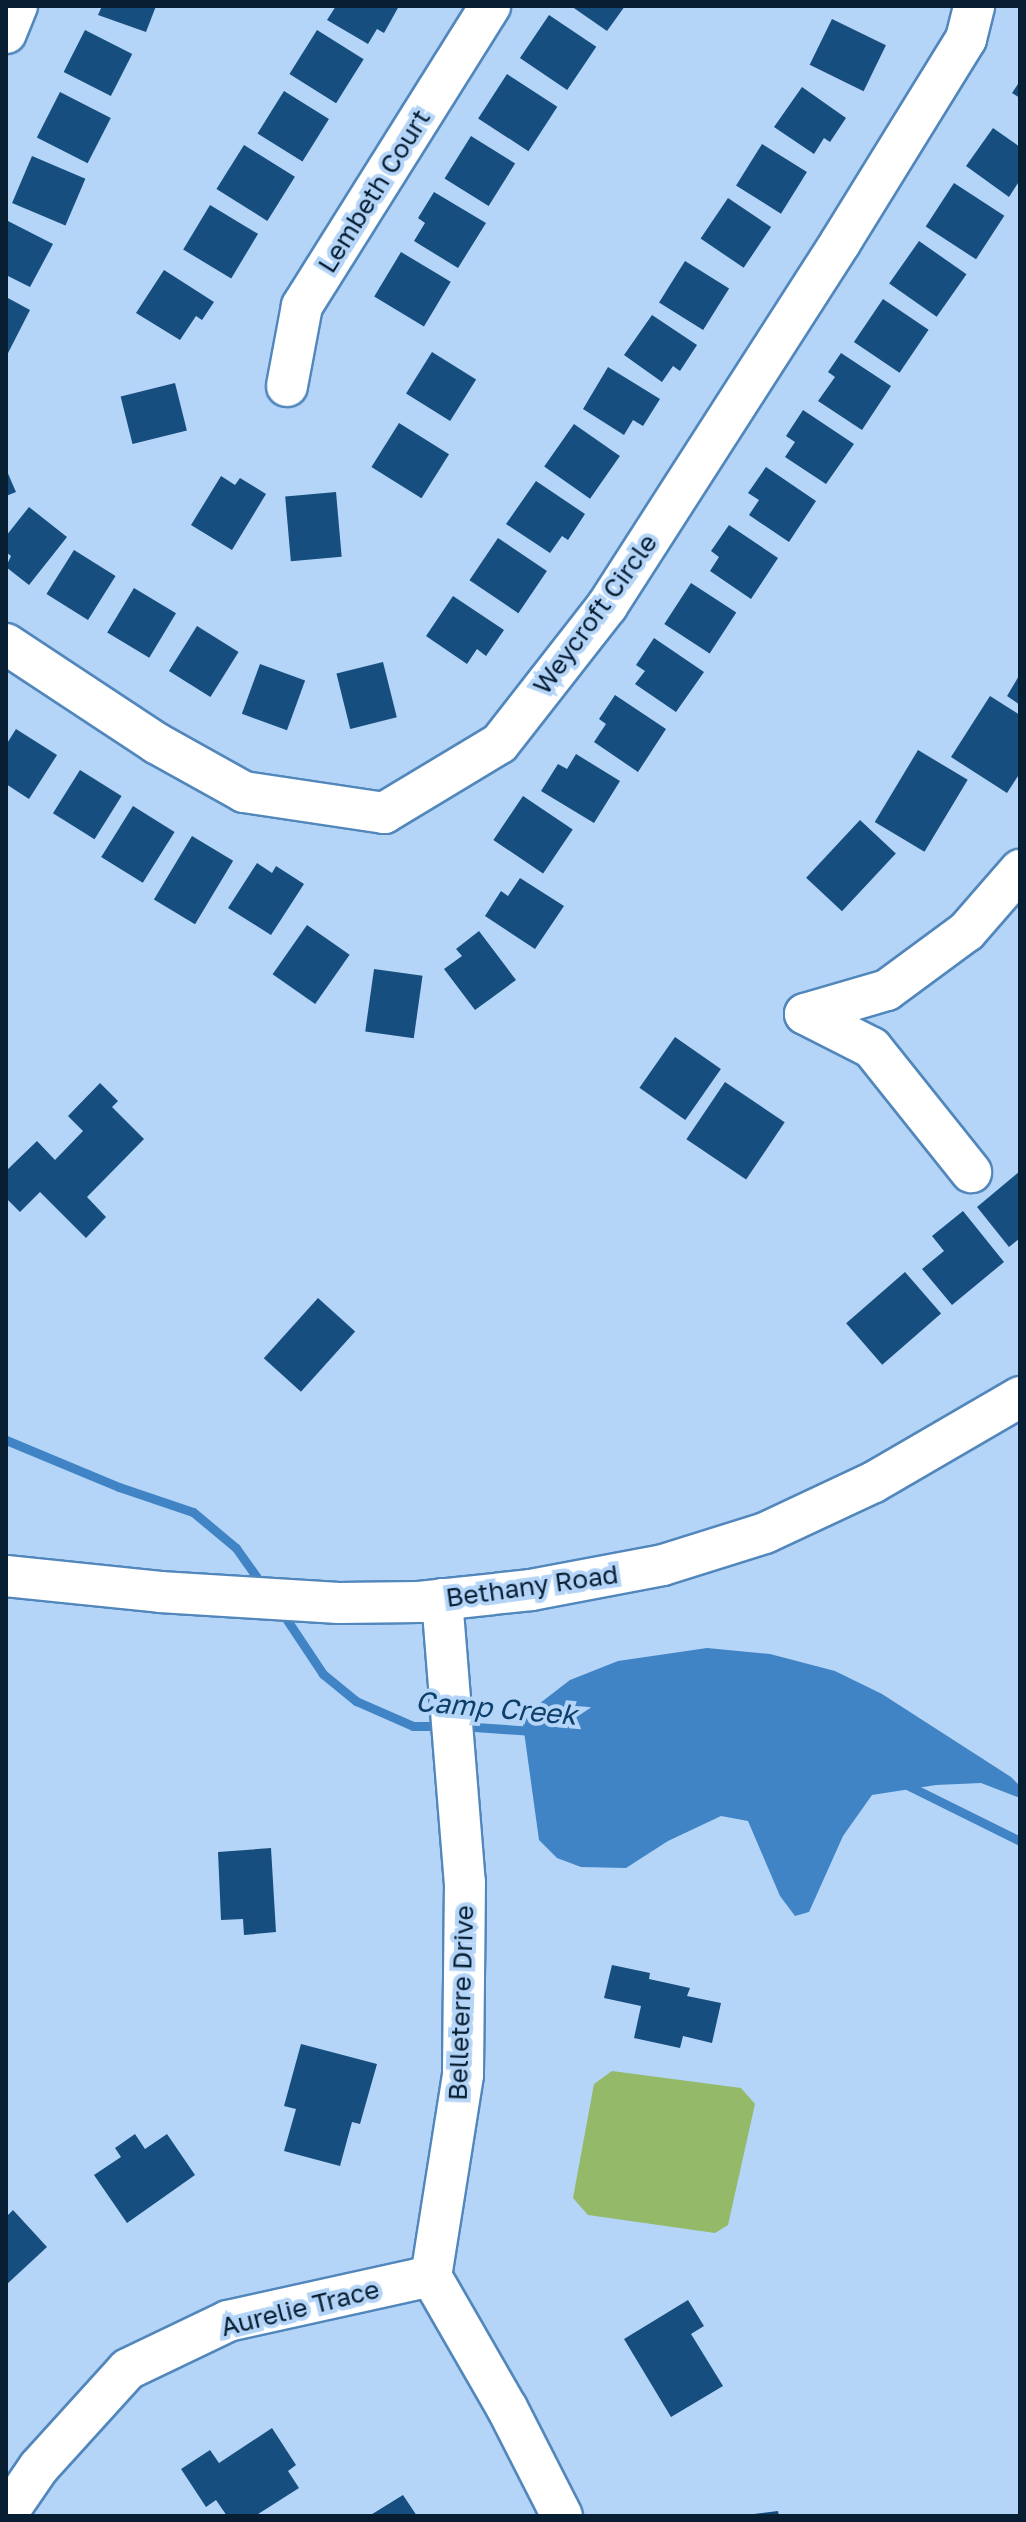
<!DOCTYPE html>
<style>
body{margin:0}
#map{position:relative;width:1026px;height:2522px;overflow:hidden;background:#b4d5f8;font-family:"Golos Text",sans-serif}
div>[style]{position:absolute}
[style*='--x']{left:calc(var(--x)*1px);top:calc(var(--y)*1px);width:calc(var(--w)*1px);rotate:calc(var(--a)*1deg)}
.green>*{inset:0;background:#93b969}
.water>*{inset:0;background:#4084c5}
.stream>*{height:9px;margin:-4.5px;padding:0 4.5px;transform-origin:4.5px;border-radius:4.5px;background:#4084c5}
.building>*{inset:0;background:#164e7f;transform-origin:0 0}
.roads{filter:drop-shadow(2px 0 #5287bc) drop-shadow(-2px 0 #5287bc) drop-shadow(0 2px #5287bc) drop-shadow(0 -2px #5287bc)}
.minor>*{height:40px;margin:-20px;padding:0 20px;transform-origin:20px;border-radius:20px;background:#fff}
span{translate:-50% -50%;white-space:nowrap;text-align:center;line-height:1.15;-webkit-text-stroke:8px #b4d5f8;paint-order:stroke}
.street-label{font-size:26px;color:#081e33}
.water-label{font-size:28px;color:#0d3f6b;font-style:italic}
.frame{position:absolute;inset:0;border:8px solid #081e33;pointer-events:none}
</style>
<div id="map">
<div class="green">
<div style="clip-path:polygon(612px 2071px,741px 2088px,755px 2104px,728px 2225px,715px 2233px,588px 2215px,573px 2198px,594px 2084px)"></div>
</div>
<div class="water">
<div style="clip-path:polygon(707px 1648px,770px 1654px,835px 1671px,882px 1694px,1011px 1777px,1020px 1786px,1020px 1798px,981px 1783px,936px 1785px,872px 1795px,843px 1836px,809px 1912px,795px 1916px,780px 1896px,748px 1821px,721px 1816px,668px 1841px,626px 1868px,581px 1867px,557px 1858px,539px 1840px,522px 1717px,570px 1680px,618px 1661px)"></div>
</div>
<div class="stream">
<div style="--x:6;--y:1440;--w:122;--a:22.6"></div>
<div style="--x:119;--y:1487;--w:78;--a:18.7"></div>
<div style="--x:193;--y:1512;--w:56;--a:39.9"></div>
<div style="--x:236;--y:1548;--w:47;--a:54.6"></div>
<div style="--x:281;--y:1611;--w:76;--a:56.3"></div>
<div style="--x:323;--y:1674;--w:43;--a:39.3"></div>
<div style="--x:356;--y:1701;--w:62;--a:23.7"></div>
<div style="--x:413;--y:1726;--w:28;--a:0"></div>
<div style="--x:460;--y:1726;--w:73;--a:3.9"></div>
<div style="--x:905;--y:1784;--w:128;--a:26.4"></div>
</div>
<div class="building">
<div style="clip-path:polygon(102px 6px,156px 6px,146px 32px,98px 15px)"></div>
<div style="clip-path:polygon(336px 6px,399px 6px,384px 33px,377px 29px,368px 44px,327px 20px)"></div>
<div style="clip-path:polygon(571px 6px,625px 6px,607px 31px)"></div>
<div style="left:549px;top:15px;width:57px;height:52px;rotate:34deg"></div>
<div style="left:832px;top:19px;width:60px;height:51px;rotate:26deg"></div>
<div style="left:85px;top:30px;width:53px;height:47px;rotate:27deg"></div>
<div style="left:317px;top:30px;width:55px;height:52px;rotate:32deg"></div>
<div style="left:507px;top:74px;width:60px;height:53px;rotate:33deg"></div>
<div style="clip-path:polygon(1020px 81px,1020px 98px,1012px 93px)"></div>
<div style="clip-path:polygon(802px 87px,846px 118px,830px 142px,824px 138px,814px 154px,774px 127px)"></div>
<div style="left:284px;top:91px;width:53px;height:50px;rotate:32deg"></div>
<div style="left:60px;top:92px;width:57px;height:51px;rotate:27deg"></div>
<div style="clip-path:polygon(993px 128px,1020px 147px,1020px 180px,1009px 197px,966px 166px)"></div>
<div style="left:471px;top:136px;width:52px;height:50px;rotate:32deg"></div>
<div style="left:762px;top:144px;width:53px;height:49px;rotate:32deg"></div>
<div style="left:244px;top:145px;width:60px;height:52px;rotate:32deg"></div>
<div style="left:32px;top:156px;width:58px;height:51px;rotate:23deg"></div>
<div style="left:954px;top:183px;width:60px;height:52px;rotate:33deg"></div>
<div style="clip-path:polygon(434px 192px,486px 223px,458px 268px,414px 241px,425px 223px,418px 218px)"></div>
<div style="left:728px;top:198px;width:52px;height:49px;rotate:34deg"></div>
<div style="left:210px;top:205px;width:56px;height:52px;rotate:31deg"></div>
<div style="clip-path:polygon(6px 220px,53px 244px,30px 287px,6px 275px)"></div>
<div style="left:919px;top:241px;width:58px;height:52px;rotate:35deg"></div>
<div style="left:401px;top:252px;width:58px;height:52px;rotate:31deg"></div>
<div style="left:685px;top:261px;width:52px;height:49px;rotate:32deg"></div>
<div style="clip-path:polygon(164px 270px,214px 302px,202px 320px,196px 316px,180px 340px,136px 313px)"></div>
<div style="clip-path:polygon(6px 297px,30px 310px,6px 357px)"></div>
<div style="left:883px;top:299px;width:55px;height:52px;rotate:34deg"></div>
<div style="clip-path:polygon(652px 315px,697px 345px,680px 371px,673px 366px,662px 382px,624px 355px)"></div>
<div style="left:432px;top:352px;width:52px;height:49px;rotate:32deg"></div>
<div style="clip-path:polygon(841px 353px,891px 386px,862px 430px,818px 401px,835px 377px,828px 372px)"></div>
<div style="clip-path:polygon(608px 367px,660px 399px,643px 426px,633px 420px,624px 435px,583px 409px)"></div>
<div style="left:175px;top:383px;width:49px;height:56px;rotate:76deg"></div>
<div style="clip-path:polygon(803px 410px,854px 444px,826px 484px,785px 457px,795px 442px,786px 436px)"></div>
<div style="left:399px;top:423px;width:59px;height:52px;rotate:32deg"></div>
<div style="left:574px;top:424px;width:56px;height:52px;rotate:35deg"></div>
<div style="clip-path:polygon(766px 467px,816px 501px,789px 542px,749px 515px,759px 500px,748px 493px)"></div>
<div style="clip-path:polygon(6px 469px,16px 492px,6px 496px)"></div>
<div style="clip-path:polygon(221px 476px,235px 485px,240px 478px,266px 494px,232px 550px,191px 525px)"></div>
<div style="clip-path:polygon(536px 481px,585px 514px,568px 540px,562px 536px,550px 553px,506px 524px)"></div>
<div style="left:336px;top:492px;width:65px;height:51px;rotate:85deg"></div>
<div style="clip-path:polygon(29px 507px,67px 537px,29px 585px,6px 567px,11px 556px,6px 552px,6px 536px)"></div>
<div style="clip-path:polygon(729px 525px,778px 558px,751px 599px,710px 571px,719px 557px,711px 551px)"></div>
<div style="left:498px;top:538px;width:59px;height:51px;rotate:34deg"></div>
<div style="left:74px;top:550px;width:49px;height:52px;rotate:32deg"></div>
<div style="left:691px;top:583px;width:54px;height:49px;rotate:33deg"></div>
<div style="left:134px;top:588px;width:49px;height:52px;rotate:31deg"></div>
<div style="clip-path:polygon(453px 596px,504px 630px,486px 656px,477px 649px,467px 664px,426px 636px)"></div>
<div style="left:197px;top:626px;width:49px;height:53px;rotate:32deg"></div>
<div style="clip-path:polygon(654px 638px,704px 672px,676px 712px,635px 684px,645px 671px,636px 665px)"></div>
<div style="left:383px;top:662px;width:57px;height:48px;rotate:76deg"></div>
<div style="left:260px;top:664px;width:48px;height:53px;rotate:20deg"></div>
<div style="clip-path:polygon(1020px 674px,1020px 705px,1007px 696px)"></div>
<div style="clip-path:polygon(615px 695px,666px 729px,638px 772px,594px 742px,606px 724px,599px 719px)"></div>
<div style="clip-path:polygon(990px 696px,1020px 715px,1020px 773px,1007px 793px,951px 757px)"></div>
<div style="clip-path:polygon(16px 729px,57px 755px,29px 799px,6px 784px,6px 745px)"></div>
<div style="left:918px;top:750px;width:58px;height:84px;rotate:31deg"></div>
<div style="clip-path:polygon(576px 754px,620px 781px,594px 823px,541px 791px,558px 764px,567px 769px)"></div>
<div style="left:80px;top:770px;width:49px;height:51px;rotate:32deg"></div>
<div style="left:523px;top:796px;width:60px;height:53px;rotate:34deg"></div>
<div style="left:133px;top:806px;width:49px;height:60px;rotate:32deg"></div>
<div style="left:860px;top:820px;width:49px;height:79px;rotate:43deg"></div>
<div style="left:192px;top:836px;width:48px;height:74px;rotate:31deg"></div>
<div style="clip-path:polygon(257px 863px,272px 873px,276px 866px,304px 884px,271px 935px,228px 908px)"></div>
<div style="clip-path:polygon(520px 878px,564px 906px,535px 949px,485px 916px,501px 891px,508px 896px)"></div>
<div style="left:307px;top:925px;width:52px;height:60px;rotate:35deg"></div>
<div style="clip-path:polygon(479px 931px,516px 980px,475px 1010px,444px 969px,462px 956px,456px 949px)"></div>
<div style="left:374px;top:969px;width:49px;height:63px;rotate:8deg"></div>
<div style="left:675px;top:1037px;width:56px;height:62px;rotate:35deg"></div>
<div style="left:725px;top:1082px;width:72px;height:69px;rotate:34deg"></div>
<div style="clip-path:polygon(100px 1083px,118px 1101px,112px 1107px,144px 1139px,87px 1197px,106px 1217px,86px 1238px,40px 1192px,20px 1212px,6px 1198px,6px 1171px,37px 1141px,55px 1160px,83px 1131px,68px 1116px)"></div>
<div style="clip-path:polygon(1020px 1171px,1020px 1238px,1009px 1247px,977px 1207px)"></div>
<div style="clip-path:polygon(963px 1211px,1004px 1262px,952px 1305px,922px 1269px,944px 1251px,932px 1236px)"></div>
<div style="left:905px;top:1272px;width:55px;height:78px;rotate:49deg"></div>
<div style="left:318px;top:1298px;width:50px;height:81px;rotate:42deg"></div>
<div style="clip-path:polygon(271px 1848px,276px 1932px,244px 1935px,243px 1919px,221px 1920px,218px 1852px)"></div>
<div style="clip-path:polygon(612px 1965px,650px 1973px,649px 1979px,690px 1988px,687px 1996px,721px 2003px,712px 2043px,683px 2036px,680px 2048px,634px 2038px,641px 2006px,604px 1998px)"></div>
<div style="clip-path:polygon(301px 2044px,377px 2064px,360px 2124px,352px 2122px,340px 2166px,284px 2151px,296px 2109px,284px 2106px)"></div>
<div style="clip-path:polygon(135px 2134px,145px 2149px,167px 2134px,195px 2175px,127px 2223px,94px 2175px,121px 2157px,115px 2148px)"></div>
<div style="clip-path:polygon(13px 2210px,47px 2247px,6px 2285px,6px 2217px)"></div>
<div style="clip-path:polygon(688px 2300px,704px 2326px,691px 2334px,723px 2386px,671px 2417px,624px 2339px)"></div>
<div style="clip-path:polygon(272px 2428px,296px 2465px,288px 2471px,299px 2488px,255px 2516px,227px 2516px,216px 2500px,206px 2507px,181px 2469px,210px 2450px,219px 2463px)"></div>
<div style="clip-path:polygon(403px 2495px,417px 2516px,369px 2516px)"></div>
<div style="clip-path:polygon(778px 2511px,779px 2516px,754px 2516px,754px 2514px)"></div>
</div>
<div class="roads">
<div class="minor">
<div style="--x:6;--y:33;--w:29;--a:-68"></div>
<div style="--x:287;--y:386;--w:81;--a:-79.4"></div>
<div style="--x:302;--y:306;--w:354;--a:-57.9"></div>
<div style="--x:6;--y:644;--w:180;--a:33.4"></div>
<div style="--x:156;--y:743;--w:101;--a:29.1"></div>
<div style="--x:244;--y:792;--w:142;--a:8.5"></div>
<div style="--x:384;--y:813;--w:135;--a:-31.1"></div>
<div style="--x:500;--y:743;--w:174;--a:-52"></div>
<div style="--x:607;--y:606;--w:431;--a:-57.3"></div>
<div style="--x:840;--y:243;--w:240;--a:-58.3"></div>
<div style="--x:966;--y:39;--w:34;--a:-76"></div>
<div style="--x:805;--y:1014;--w:85;--a:-16.3"></div>
<div style="--x:887;--y:990;--w:99;--a:-36.4"></div>
<div style="--x:967;--y:931;--w:81;--a:-49"></div>
<div style="--x:805;--y:1014;--w:75;--a:26.9"></div>
<div style="--x:872;--y:1048;--w:159;--a:51.4"></div>
<div style="--x:6;--y:1576;--w:155;--a:5.9"></div>
<div style="--x:160;--y:1592;--w:179;--a:3.5"></div>
<div style="--x:339;--y:1603;--w:80;--a:-0.7"></div>
<div style="--x:419;--y:1602;--w:113;--a:-6.1"></div>
<div style="--x:531;--y:1590;--w:134;--a:-10.7"></div>
<div style="--x:663;--y:1565;--w:107;--a:-17.4"></div>
<div style="--x:765;--y:1533;--w:120;--a:-25.1"></div>
<div style="--x:874;--y:1482;--w:169;--a:-30.2"></div>
<div style="--x:442;--y:1599;--w:284;--a:85.4"></div>
<div style="--x:465;--y:1882;--w:193;--a:90.6"></div>
<div style="--x:463;--y:2075;--w:204;--a:99"></div>
<div style="--x:431;--y:2276;--w:152;--a:60.1"></div>
<div style="--x:507;--y:2408;--w:121;--a:63"></div>
<div style="--x:6;--y:2515;--w:58;--a:-55.5"></div>
<div style="--x:39;--y:2467;--w:132;--a:-47.8"></div>
<div style="--x:128;--y:2369;--w:111;--a:-25.6"></div>
<div style="--x:228;--y:2321;--w:208;--a:-12.5"></div>
</div>
</div>
<div class="street-label">
<span style="left:374px;top:191px;rotate:-58deg">Lembeth Court</span>
<span style="left:595px;top:614px;rotate:-54deg">Weycroft Circle</span>
<span style="left:532px;top:1586px;rotate:-8deg">Bethany Road</span>
<span style="left:461px;top:2003px;rotate:-88deg">Belleterre Drive</span>
<span style="left:300px;top:2308px;rotate:-14deg">Aurelie Trace</span>
</div>
<div class="water-label">
<span style="left:496px;top:1708px;rotate:5deg">Camp Creek</span>
</div>
<div class="frame"></div>
</div>
